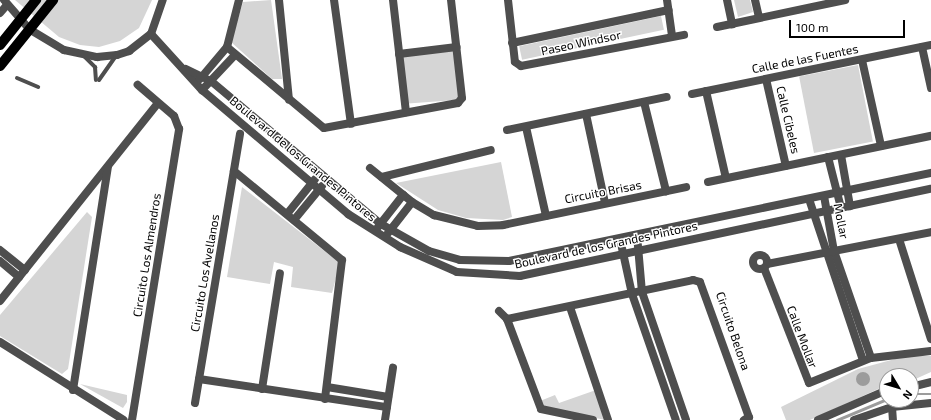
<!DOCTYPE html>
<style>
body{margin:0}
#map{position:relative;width:931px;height:420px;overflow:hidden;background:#fff;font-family:"Exo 2",sans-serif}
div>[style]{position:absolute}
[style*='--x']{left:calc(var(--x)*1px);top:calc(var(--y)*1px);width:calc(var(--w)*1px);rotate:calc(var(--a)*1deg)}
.green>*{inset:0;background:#d5d5d5;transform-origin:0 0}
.water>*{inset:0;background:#9c9c9c}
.round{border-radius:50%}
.stream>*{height:2.5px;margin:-1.25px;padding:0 1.25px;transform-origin:1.25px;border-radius:1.25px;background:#9c9c9c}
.service>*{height:4px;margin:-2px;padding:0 2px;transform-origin:2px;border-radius:2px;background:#4e4e4e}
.minor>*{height:8px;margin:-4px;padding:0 4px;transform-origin:4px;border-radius:4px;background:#4e4e4e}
.minor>.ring{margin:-4px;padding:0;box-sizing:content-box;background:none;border:8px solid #4e4e4e;border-radius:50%}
.tertiary>*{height:8px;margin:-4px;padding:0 4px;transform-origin:4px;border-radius:4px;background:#4e4e4e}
.primary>*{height:10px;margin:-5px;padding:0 5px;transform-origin:5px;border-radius:5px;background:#000}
span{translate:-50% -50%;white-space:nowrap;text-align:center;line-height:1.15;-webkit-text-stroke:3px #fff;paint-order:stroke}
.street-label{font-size:12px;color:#000}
.north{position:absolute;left:879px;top:368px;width:40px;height:40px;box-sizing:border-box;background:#fff;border:1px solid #999;border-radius:50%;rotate:128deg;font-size:11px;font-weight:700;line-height:16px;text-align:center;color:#000}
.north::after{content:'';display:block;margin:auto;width:14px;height:18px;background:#000;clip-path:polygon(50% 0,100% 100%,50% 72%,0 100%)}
.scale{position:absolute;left:789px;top:20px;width:116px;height:18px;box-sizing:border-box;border:2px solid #000;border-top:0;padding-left:5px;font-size:12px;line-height:14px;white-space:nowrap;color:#000;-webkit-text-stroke:3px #fff;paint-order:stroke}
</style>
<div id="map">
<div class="green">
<div style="clip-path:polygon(15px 0,152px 0,139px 28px,120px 41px,99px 47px,80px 45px,59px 37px)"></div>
<div style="clip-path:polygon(271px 0,282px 79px,272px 79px,231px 42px,243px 2px)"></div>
<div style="clip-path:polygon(734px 0,750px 0,753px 12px,738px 17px)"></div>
<div style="left:661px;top:16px;width:14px;height:145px;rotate:78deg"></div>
<div style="left:456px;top:48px;width:52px;height:55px;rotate:86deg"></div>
<div style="left:858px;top:65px;width:78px;height:60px;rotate:79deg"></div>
<div style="clip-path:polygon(501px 162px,512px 217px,503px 220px,466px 218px,438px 210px,396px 183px)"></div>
<div style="clip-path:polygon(242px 187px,340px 263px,332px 293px,291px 287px,293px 267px,274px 262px,270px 284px,227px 277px)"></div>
<div style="clip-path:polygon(87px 212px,92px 217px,68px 369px,62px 374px,0 336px,0 315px)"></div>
<div style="clip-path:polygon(906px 356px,931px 356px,931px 372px,911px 381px,911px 376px,887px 376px,887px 385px,810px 420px,786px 420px,781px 407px,858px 369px)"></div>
<div style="clip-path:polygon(80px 384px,127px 395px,127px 402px,123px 408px)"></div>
<div style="clip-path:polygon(596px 390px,606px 420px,542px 408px,540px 401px,555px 395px,559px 403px)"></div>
</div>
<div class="water">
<div class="round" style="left:856px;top:372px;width:14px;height:14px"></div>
</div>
<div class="stream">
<div style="--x:911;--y:394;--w:20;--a:0"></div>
<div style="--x:837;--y:420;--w:54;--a:-22.8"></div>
</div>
<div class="service">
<div style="--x:84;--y:56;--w:16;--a:45"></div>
<div style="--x:95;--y:67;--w:13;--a:86"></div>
<div style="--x:17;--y:78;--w:23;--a:23"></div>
<div style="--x:99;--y:80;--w:29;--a:-55"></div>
</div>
<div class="minor">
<div style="--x:279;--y:0;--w:100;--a:84.3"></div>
<div style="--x:334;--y:0;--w:125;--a:82.2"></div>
<div style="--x:393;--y:0;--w:113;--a:83.4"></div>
<div style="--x:508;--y:0;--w:62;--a:83.6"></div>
<div style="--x:515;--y:62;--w:7;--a:34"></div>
<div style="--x:521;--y:66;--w:166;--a:-10.8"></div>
<div style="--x:667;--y:0;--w:36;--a:82"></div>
<div style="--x:727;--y:0;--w:25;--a:78"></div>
<div style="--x:755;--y:0;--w:18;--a:77"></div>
<div style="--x:0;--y:13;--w:11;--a:-49"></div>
<div style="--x:717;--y:27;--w:131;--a:-11.9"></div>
<div style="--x:29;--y:29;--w:41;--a:31"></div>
<div style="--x:64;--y:50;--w:34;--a:12"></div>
<div style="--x:97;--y:57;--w:20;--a:-6"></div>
<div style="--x:117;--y:55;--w:13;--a:-18"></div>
<div style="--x:129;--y:51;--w:28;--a:-38"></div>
<div style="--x:151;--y:34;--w:36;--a:-71"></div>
<div style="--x:151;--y:34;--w:76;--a:47.7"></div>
<div style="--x:202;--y:90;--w:192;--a:40.3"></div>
<div style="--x:348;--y:214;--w:62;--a:32.4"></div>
<div style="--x:400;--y:247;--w:62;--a:23.7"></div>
<div style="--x:457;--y:272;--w:63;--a:3.6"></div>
<div style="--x:520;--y:276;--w:420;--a:-12"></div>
<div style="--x:512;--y:43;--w:160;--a:-11.9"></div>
<div style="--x:227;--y:47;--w:126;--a:39.9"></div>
<div style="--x:324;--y:128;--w:136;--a:-10.6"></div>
<div style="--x:458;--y:103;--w:6;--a:-51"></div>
<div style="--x:462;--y:98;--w:99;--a:-96.4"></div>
<div style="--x:922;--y:47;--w:42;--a:77.6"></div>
<div style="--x:399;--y:54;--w:58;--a:-6.9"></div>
<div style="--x:862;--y:60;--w:88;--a:77.5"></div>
<div style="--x:186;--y:69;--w:28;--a:26"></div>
<div style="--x:211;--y:81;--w:222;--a:40.1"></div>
<div style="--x:381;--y:224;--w:55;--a:29.4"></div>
<div style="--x:429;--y:251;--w:32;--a:16"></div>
<div style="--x:460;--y:260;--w:49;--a:1.2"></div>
<div style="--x:509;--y:261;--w:431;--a:-11.8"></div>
<div style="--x:200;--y:79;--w:42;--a:-49.8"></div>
<div style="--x:227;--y:47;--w:49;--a:-75.7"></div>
<div style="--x:766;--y:79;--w:89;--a:77.1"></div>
<div style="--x:202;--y:90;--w:48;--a:-46.7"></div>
<div style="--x:706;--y:91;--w:89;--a:77.1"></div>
<div style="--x:692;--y:94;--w:244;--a:-11.6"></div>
<div style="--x:644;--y:102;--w:92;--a:76.1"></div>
<div style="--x:586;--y:114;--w:91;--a:77.9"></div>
<div style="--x:526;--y:127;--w:91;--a:77.3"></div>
<div style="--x:507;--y:130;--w:163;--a:-11.7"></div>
<div style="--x:841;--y:155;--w:52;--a:80"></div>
<div style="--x:828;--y:157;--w:53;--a:75.7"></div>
<div style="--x:370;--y:168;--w:54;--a:39"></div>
<div style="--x:412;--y:202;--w:26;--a:31"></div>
<div style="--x:434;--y:215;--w:45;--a:14"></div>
<div style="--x:478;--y:226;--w:25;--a:-2"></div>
<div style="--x:503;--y:225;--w:187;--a:-11.7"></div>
<div style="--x:234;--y:171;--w:140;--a:39.5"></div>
<div style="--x:342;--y:260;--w:140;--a:97"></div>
<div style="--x:382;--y:177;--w:112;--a:-13.9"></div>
<div style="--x:708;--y:182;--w:228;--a:-11.7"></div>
<div style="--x:824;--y:196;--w:56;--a:79.7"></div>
<div style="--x:834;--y:251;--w:113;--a:70.9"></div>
<div style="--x:809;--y:199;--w:170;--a:71.5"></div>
<div style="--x:287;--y:214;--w:45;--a:-51.3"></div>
<div style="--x:294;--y:220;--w:44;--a:-50.5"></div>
<div style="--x:378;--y:227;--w:41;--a:-52"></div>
<div style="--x:388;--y:233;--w:39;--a:-52"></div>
<div style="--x:637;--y:235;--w:57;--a:85"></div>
<div style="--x:642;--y:292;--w:135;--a:71"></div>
<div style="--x:620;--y:239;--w:56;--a:77.7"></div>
<div style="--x:632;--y:294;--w:133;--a:70.8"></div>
<div style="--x:899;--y:239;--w:105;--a:72.3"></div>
<div style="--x:0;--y:250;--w:32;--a:39"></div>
<div class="ring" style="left:753px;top:255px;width:6px;height:6px"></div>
<div style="--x:0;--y:261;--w:25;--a:40"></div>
<div style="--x:767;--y:264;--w:167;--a:-11"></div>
<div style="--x:764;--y:268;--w:123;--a:68.6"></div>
<div style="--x:809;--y:383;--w:67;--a:-22"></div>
<div style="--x:871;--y:358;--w:60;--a:-6.7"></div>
<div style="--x:0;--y:301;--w:253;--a:-51.4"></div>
<div style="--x:570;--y:307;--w:119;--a:71.4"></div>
<div style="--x:499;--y:311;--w:11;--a:45"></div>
<div style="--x:507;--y:319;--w:96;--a:69.3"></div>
<div style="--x:541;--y:409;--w:53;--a:11.9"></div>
<div style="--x:507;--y:319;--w:190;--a:-11.8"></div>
<div style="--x:693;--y:280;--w:7;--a:16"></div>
<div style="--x:700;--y:282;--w:144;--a:70.1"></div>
<div style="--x:749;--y:417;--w:6;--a:149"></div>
<div style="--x:0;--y:342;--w:146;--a:32.2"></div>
<div style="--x:199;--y:379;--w:190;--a:8.5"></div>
<div style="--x:327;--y:387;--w:62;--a:9.3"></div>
<div style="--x:911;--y:387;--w:21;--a:-14"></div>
<div style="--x:262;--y:389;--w:117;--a:-81.2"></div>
<div style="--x:73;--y:390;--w:226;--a:-81.1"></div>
<div style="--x:195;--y:403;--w:273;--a:-80.5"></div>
<div style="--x:892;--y:407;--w:13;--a:86"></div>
<div style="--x:132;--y:420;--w:295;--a:-80.8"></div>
<div style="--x:179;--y:129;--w:14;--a:-111"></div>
<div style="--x:174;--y:116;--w:48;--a:-139.3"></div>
<div style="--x:385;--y:420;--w:53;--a:-81.3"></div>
<div style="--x:818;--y:420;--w:75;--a:-23.5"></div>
<div style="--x:854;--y:420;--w:40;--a:-18.9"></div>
<div style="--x:892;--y:407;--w:39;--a:-6"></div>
</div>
<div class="tertiary">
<div style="--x:4;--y:0;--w:38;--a:49"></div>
</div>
<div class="primary">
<div style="--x:0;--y:45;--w:58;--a:-51.3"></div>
<div style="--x:0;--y:66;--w:85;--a:-51.2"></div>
</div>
<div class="street-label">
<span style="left:581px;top:43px;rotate:-12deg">Paseo Windsor</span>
<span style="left:805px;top:59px;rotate:-11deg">Calle de las Fuentes</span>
<span style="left:788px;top:120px;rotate:77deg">Calle Cibeles</span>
<span style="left:303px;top:159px;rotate:40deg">Boulevard de los Grandes Pintores</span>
<span style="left:603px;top:192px;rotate:-11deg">Circuito Brisas</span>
<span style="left:841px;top:221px;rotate:79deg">Mollar</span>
<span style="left:606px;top:245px;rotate:-12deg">Boulevard de los Grandes Pintores</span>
<span style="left:147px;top:255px;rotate:-81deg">Circuito Los Almendros</span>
<span style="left:205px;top:273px;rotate:-80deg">Circuito Los Avellanos</span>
<span style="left:733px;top:331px;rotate:71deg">Circuito Belona</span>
<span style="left:802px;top:337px;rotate:69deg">Calle Mollar</span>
</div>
<div class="north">N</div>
<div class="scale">100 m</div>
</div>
